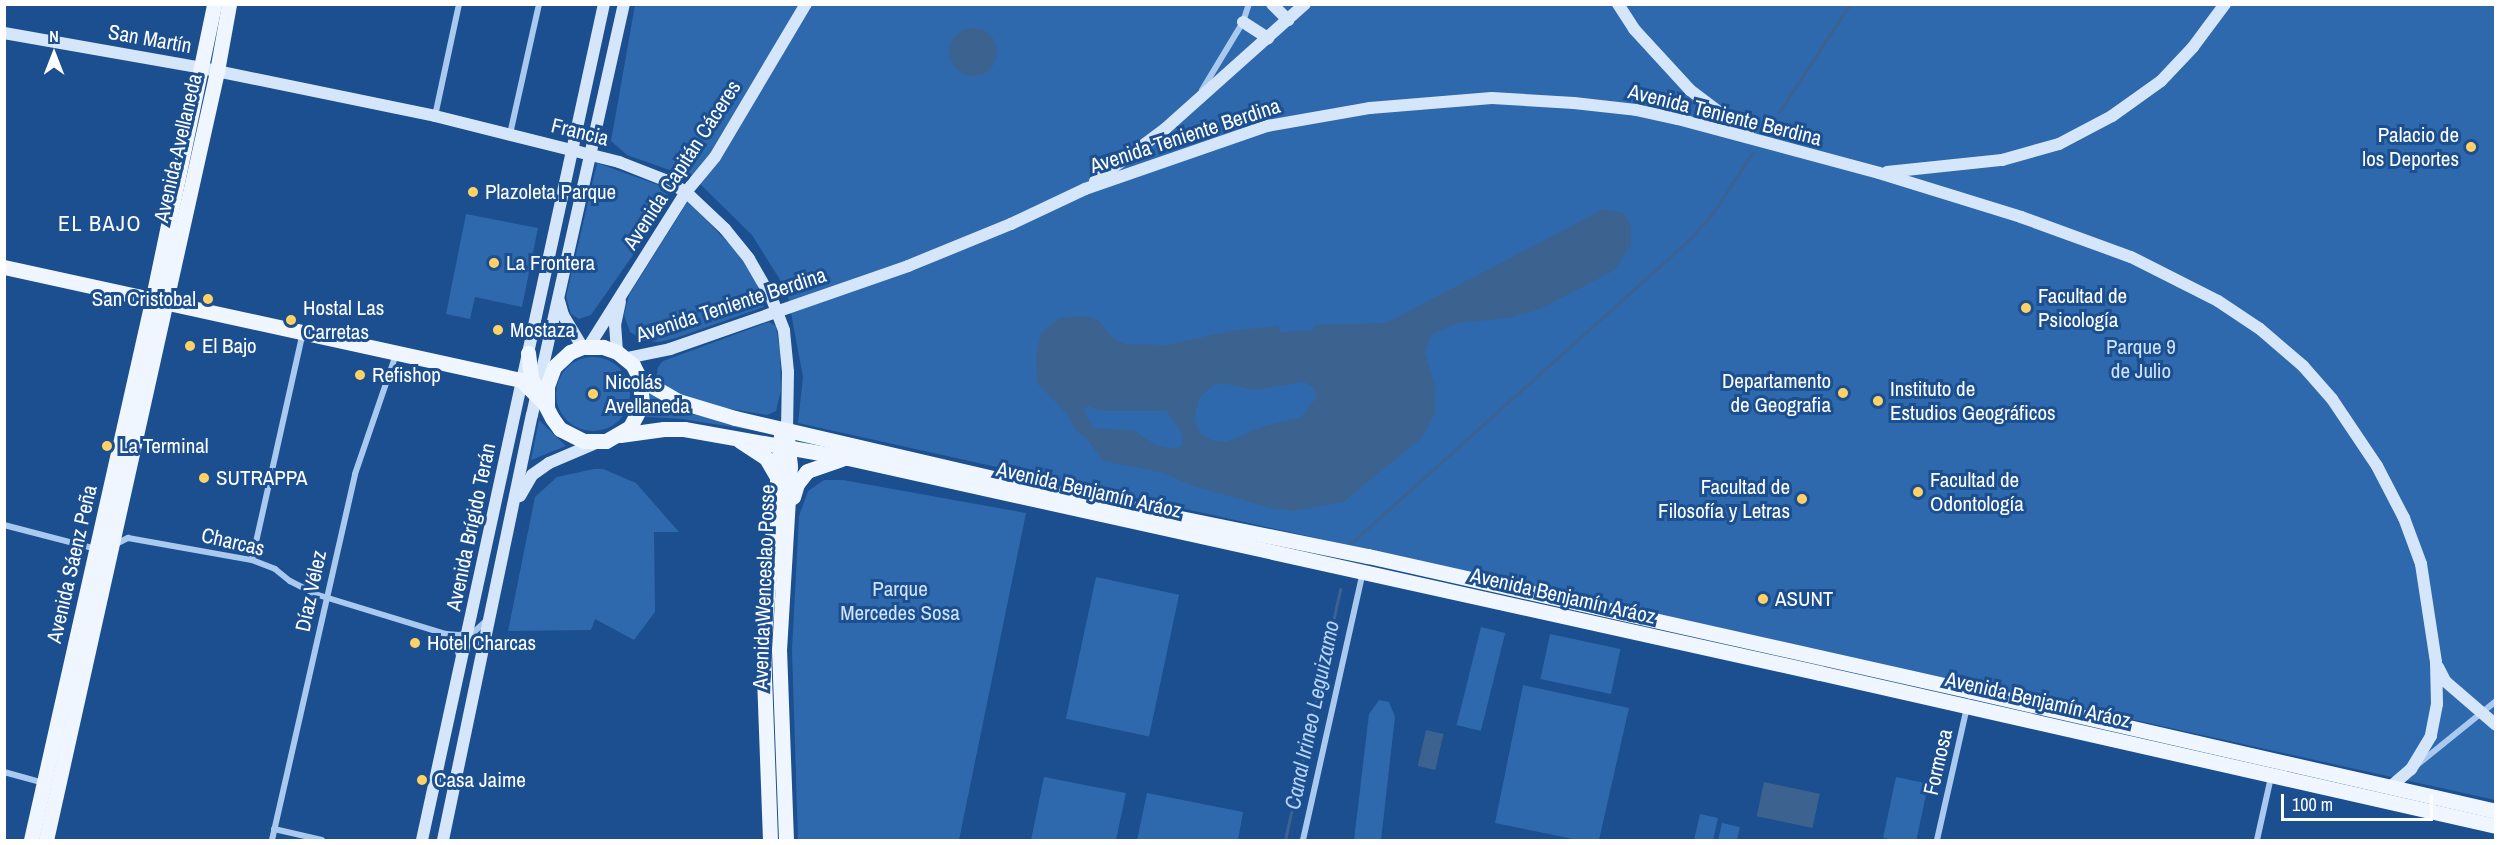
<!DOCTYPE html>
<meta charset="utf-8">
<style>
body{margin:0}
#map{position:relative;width:2500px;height:845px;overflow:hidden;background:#1b4f8f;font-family:"Archivo Narrow",sans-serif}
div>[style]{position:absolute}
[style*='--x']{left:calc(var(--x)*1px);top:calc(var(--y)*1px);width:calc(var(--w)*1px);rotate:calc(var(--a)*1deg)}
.green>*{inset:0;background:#2e69ad;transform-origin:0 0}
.round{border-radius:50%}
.water>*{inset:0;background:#3c6290;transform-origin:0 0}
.stream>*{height:3px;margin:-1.5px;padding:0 1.5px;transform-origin:1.5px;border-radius:1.5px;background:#3c6290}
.street>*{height:6px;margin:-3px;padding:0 3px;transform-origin:3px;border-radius:3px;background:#a9c9ee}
.secondary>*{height:12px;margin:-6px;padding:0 6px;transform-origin:6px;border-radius:6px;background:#d6e6fa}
.primary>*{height:15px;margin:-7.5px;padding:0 7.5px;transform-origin:7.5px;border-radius:7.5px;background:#f0f6ff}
.dots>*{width:16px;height:16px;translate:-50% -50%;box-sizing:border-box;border:3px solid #1b4f8f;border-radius:50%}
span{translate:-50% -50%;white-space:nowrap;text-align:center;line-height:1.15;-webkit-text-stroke:6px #1b4f8f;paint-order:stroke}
.street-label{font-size:21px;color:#fff}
.poi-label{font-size:21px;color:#fff}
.right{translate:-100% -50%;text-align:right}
.left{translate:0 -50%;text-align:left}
.park-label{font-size:21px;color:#cfe3fa}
.neighbourhood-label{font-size:22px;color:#fff;letter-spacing:1.5px}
.water-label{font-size:22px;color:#b5d3f5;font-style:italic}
.frame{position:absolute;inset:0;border:6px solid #fff;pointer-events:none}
.north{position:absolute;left:24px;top:24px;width:60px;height:60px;-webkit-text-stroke:4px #1b4f8f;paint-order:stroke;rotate:0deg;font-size:16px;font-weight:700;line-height:24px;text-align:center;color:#fff}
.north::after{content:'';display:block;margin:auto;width:21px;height:27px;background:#fff;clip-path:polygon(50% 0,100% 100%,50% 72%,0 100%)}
.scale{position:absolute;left:2281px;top:794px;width:152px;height:27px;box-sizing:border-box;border:3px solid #fff;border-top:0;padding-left:8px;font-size:18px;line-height:21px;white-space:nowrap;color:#fff;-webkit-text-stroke:4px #1b4f8f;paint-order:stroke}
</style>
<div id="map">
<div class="green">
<div style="clip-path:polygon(635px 5px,2495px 5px,2495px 800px,798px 423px,803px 377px,787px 291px,752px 235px,695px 179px,627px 155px,611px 141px)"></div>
<div style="clip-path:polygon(597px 163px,667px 188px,670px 202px,591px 315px,579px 319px,571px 314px,566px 297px)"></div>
<div style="clip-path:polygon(688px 201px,737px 252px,755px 279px,764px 307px,676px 338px,660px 342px,644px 341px,630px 332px,624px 315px,629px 295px)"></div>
<div style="clip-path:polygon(466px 214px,538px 228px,522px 307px,475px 297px,470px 319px,446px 314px)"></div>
<div style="clip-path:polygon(769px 322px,776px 326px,780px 352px,781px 390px,776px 411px,767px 415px,724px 408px,678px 394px,656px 378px,658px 367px,663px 361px)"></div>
<div class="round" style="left:556px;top:357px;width:74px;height:74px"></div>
<div style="clip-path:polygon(652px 393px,691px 414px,764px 429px,764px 432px,682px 419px,647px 417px,645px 416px,649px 394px)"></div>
<div style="clip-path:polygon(539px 420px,566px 446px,531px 460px)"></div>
<div style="clip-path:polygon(594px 469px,603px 469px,636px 483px,679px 532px,654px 532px,655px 612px,634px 640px,595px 619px,591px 630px,508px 631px,535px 497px,557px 477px)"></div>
<div style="clip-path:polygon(824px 480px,843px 480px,1026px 513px,959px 840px,798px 840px,792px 650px,799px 516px,808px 491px)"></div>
<div style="left:1096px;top:577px;width:85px;height:145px;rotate:12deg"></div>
<div style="left:1481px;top:627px;width:25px;height:101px;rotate:14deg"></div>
<div style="left:1550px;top:634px;width:72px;height:46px;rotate:12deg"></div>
<div style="clip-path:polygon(1523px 685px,1629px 708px,1599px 840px,1578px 840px,1495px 823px)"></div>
<div style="clip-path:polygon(1379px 700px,1389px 702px,1395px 717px,1381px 840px,1354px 840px,1369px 714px)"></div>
<div style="clip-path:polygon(1044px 777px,1126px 793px,1116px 840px,1031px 840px)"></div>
<div style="left:1896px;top:777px;width:33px;height:62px;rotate:12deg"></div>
<div style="clip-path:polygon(1147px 793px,1243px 812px,1238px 840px,1137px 840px)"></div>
<div style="clip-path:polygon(1700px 814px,1718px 818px,1713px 840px,1694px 840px)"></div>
<div style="clip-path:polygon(1722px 823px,1740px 827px,1737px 840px,1718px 840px)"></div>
</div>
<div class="water">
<div class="round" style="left:949px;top:28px;width:48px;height:48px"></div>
<div style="clip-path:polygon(evenodd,1604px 209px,1623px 213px,1631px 224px,1631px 244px,1615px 270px,1540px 309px,1509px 318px,1458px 323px,1432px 334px,1425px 353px,1435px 386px,1435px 412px,1423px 437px,1343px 502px,1294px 511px,1271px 508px,1187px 484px,1164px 473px,1103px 461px,1087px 439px,1075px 430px,1068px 415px,1037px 383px,1036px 356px,1041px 333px,1059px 318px,1087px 316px,1099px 321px,1114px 339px,1125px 344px,1167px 345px,1230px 331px,1278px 326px,1280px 332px,1313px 330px,1314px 325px,1386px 323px,1604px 209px,1304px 382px,1313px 387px,1317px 397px,1301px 417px,1261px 427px,1226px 442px,1214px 441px,1201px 434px,1194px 420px,1200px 397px,1212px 386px,1221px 383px,1254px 390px,1304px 382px,1604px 209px,1089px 406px,1100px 411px,1167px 411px,1182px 434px,1182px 446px,1172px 449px,1156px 445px,1133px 430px,1093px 428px,1083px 409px,1089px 406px)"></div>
<div style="left:1426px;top:730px;width:18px;height:37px;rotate:13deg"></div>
<div style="left:1764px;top:782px;width:57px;height:35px;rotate:12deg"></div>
</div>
<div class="stream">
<div style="--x:1779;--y:112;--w:129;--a:-56.7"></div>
<div style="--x:1350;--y:544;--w:453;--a:-41.9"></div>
<div style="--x:1687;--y:242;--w:38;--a:-48"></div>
<div style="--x:1712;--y:214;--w:74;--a:-56.5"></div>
<div style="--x:1285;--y:840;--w:257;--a:-77.6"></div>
</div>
<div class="street">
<div style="--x:1202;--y:90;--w:79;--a:-58.9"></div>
<div style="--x:1243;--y:22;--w:19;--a:-72"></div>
<div style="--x:435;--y:116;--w:115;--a:-77.9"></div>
<div style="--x:510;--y:134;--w:133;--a:-77.4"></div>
<div style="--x:4;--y:525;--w:95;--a:14.6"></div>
<div style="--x:114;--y:545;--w:16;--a:-27"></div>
<div style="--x:128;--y:538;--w:126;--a:10.1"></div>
<div style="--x:252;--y:560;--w:25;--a:21"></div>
<div style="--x:275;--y:569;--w:19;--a:39"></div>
<div style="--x:290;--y:581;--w:28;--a:27"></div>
<div style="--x:315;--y:594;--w:137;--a:17"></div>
<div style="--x:446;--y:634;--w:13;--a:4"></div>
<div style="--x:459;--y:635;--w:15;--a:-11"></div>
<div style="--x:474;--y:632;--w:16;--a:-43"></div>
<div style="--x:252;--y:560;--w:234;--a:-77.4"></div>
<div style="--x:446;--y:634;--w:10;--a:37"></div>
<div style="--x:454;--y:640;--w:16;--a:72"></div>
<div style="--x:2417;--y:765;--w:102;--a:-39"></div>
<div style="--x:4;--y:772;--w:41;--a:15.4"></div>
<div style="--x:274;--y:829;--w:49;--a:12.9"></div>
<div style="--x:272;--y:840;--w:375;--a:-77.2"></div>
<div style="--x:355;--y:474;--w:127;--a:-71.1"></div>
<div style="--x:1303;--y:840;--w:275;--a:-77.4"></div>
<div style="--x:1937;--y:840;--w:136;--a:-77.3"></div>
<div style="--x:2257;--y:840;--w:65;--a:-77.5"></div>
</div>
<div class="secondary">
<div style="--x:1272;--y:4;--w:23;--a:45"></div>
<div style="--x:1618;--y:4;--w:30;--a:57"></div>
<div style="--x:1634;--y:29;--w:83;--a:47.4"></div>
<div style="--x:1690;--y:90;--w:73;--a:37.2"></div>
<div style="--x:1243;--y:22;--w:30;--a:33"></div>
<div style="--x:4;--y:33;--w:201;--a:10"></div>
<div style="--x:202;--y:68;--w:238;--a:11.6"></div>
<div style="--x:435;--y:116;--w:190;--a:14"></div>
<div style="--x:619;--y:162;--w:49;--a:21.4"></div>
<div style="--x:665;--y:180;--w:24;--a:30"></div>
<div style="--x:686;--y:192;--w:54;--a:43.5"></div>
<div style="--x:725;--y:229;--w:38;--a:51"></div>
<div style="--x:749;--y:259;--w:46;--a:60.1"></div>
<div style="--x:772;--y:299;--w:34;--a:69"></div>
<div style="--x:784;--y:331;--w:41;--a:84.4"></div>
<div style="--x:788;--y:372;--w:58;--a:91"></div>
<div style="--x:1887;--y:172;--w:116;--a:-6"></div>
<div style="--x:2002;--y:160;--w:59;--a:-15.7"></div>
<div style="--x:2059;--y:144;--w:60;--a:-27.8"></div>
<div style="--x:2112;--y:116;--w:60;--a:-35.5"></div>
<div style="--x:2161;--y:81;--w:47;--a:-46.7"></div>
<div style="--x:2193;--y:47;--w:54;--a:-53.3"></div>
<div style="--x:1095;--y:181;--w:87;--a:-36.6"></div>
<div style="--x:1165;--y:129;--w:188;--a:-41.8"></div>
<div style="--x:559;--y:301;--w:15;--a:74"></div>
<div style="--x:563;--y:315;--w:37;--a:59"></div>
<div style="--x:589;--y:346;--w:182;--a:-57.8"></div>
<div style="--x:686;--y:192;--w:45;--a:-50.4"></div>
<div style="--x:715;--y:157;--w:178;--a:-59.3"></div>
<div style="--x:617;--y:352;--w:27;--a:-94"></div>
<div style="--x:615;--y:325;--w:24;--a:-78"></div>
<div style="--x:627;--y:358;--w:44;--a:-11.8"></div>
<div style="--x:670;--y:349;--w:252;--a:-19.2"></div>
<div style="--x:908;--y:266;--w:111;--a:-22.2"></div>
<div style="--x:1011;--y:224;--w:82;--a:-25.3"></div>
<div style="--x:1085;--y:189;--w:193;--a:-19.1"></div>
<div style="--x:1267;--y:126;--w:105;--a:-9.9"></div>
<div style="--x:1370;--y:108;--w:122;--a:-4.7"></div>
<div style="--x:1492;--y:98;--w:82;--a:3.5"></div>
<div style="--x:1574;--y:103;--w:62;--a:6.4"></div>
<div style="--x:1636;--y:110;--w:43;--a:12.1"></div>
<div style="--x:1678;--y:119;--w:208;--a:15"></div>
<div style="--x:1879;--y:173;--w:149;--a:17.2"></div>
<div style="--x:2021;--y:217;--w:117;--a:20"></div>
<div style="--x:2131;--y:257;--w:97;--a:26.8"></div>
<div style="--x:2218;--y:301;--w:50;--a:33.7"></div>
<div style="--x:2260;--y:329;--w:57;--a:40.7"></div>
<div style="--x:2303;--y:366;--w:44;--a:48.7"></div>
<div style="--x:2332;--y:399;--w:81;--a:56.1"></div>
<div style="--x:2377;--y:466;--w:59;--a:62.6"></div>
<div style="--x:2404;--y:518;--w:49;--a:69.7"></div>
<div style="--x:2421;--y:564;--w:99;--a:81.3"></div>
<div style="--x:2436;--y:662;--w:42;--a:88.6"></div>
<div style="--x:2437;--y:704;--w:33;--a:101"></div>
<div style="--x:2431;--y:736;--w:39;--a:121"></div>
<div style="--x:2411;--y:769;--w:28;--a:139"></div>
<div style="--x:520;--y:496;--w:24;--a:-60"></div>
<div style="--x:532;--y:475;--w:21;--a:-35"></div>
<div style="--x:549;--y:463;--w:51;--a:-23.1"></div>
<div style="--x:2438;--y:667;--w:16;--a:63"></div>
<div style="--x:2445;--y:681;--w:67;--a:40.8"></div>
<div style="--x:422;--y:840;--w:856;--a:-77.72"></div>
<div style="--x:443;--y:840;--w:434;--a:-78.2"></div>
<div style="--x:532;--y:415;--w:421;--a:-77.4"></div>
</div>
<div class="primary">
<div style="--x:4;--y:267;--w:529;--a:12.33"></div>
<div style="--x:521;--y:380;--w:37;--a:45"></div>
<div style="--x:528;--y:353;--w:25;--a:83"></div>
<div style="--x:531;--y:378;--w:45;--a:62.3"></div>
<div style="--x:552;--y:418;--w:14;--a:54"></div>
<div style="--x:560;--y:429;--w:27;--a:27"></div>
<div style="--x:584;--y:441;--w:22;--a:0"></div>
<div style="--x:606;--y:441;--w:28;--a:-30"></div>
<div style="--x:630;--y:427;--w:26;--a:-62"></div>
<div style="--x:642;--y:404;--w:25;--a:-95"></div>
<div style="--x:640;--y:379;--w:16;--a:-117"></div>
<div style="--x:633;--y:365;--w:21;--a:-141"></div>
<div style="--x:617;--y:352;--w:15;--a:-160"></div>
<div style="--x:603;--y:347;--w:21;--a:180"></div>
<div style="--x:582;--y:347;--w:13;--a:157"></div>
<div style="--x:570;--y:352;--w:22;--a:137"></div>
<div style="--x:554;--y:367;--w:20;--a:110"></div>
<div style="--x:547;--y:386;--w:20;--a:90"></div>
<div style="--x:640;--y:379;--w:44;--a:30.1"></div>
<div style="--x:678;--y:401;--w:59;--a:16.6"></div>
<div style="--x:735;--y:418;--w:336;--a:13.1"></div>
<div style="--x:1062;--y:494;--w:312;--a:11.5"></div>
<div style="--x:1368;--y:556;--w:618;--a:12.62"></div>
<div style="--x:1971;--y:691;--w:539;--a:12.88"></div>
<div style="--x:620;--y:435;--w:44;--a:-7.8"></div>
<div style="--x:664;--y:429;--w:20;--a:0"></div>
<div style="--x:684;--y:429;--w:167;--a:10"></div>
<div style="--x:848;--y:458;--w:995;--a:12.47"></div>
<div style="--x:1820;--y:673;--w:693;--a:12.75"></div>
<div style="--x:740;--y:441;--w:31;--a:33"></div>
<div style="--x:766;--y:458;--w:20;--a:60"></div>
<div style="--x:793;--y:497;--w:14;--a:-73"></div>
<div style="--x:797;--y:484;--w:16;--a:-52"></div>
<div style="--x:807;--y:471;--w:36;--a:-19"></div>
<div style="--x:31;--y:840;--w:557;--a:-77.34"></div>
<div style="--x:153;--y:297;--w:299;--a:-78.2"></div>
<div style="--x:46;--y:840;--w:788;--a:-77.46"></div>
<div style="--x:217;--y:71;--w:68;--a:-79.8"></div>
<div style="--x:770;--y:840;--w:195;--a:-92.1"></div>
<div style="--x:763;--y:645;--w:210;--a:-85.1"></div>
<div style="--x:786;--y:840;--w:190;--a:-92.1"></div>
<div style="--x:779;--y:650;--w:184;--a:-86.6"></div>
<div style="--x:790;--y:466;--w:30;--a:-96"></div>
</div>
<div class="dots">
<div style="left:2471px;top:147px;background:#ffd166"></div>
<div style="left:473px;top:192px;background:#ffd166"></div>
<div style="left:494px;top:263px;background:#ffd166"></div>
<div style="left:208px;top:299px;background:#ffd166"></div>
<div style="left:2026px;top:308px;background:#ffd166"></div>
<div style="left:291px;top:320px;background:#ffd166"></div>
<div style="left:498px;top:330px;background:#ffd166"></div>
<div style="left:190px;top:346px;background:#ffd166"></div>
<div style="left:360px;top:375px;background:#ffd166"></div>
<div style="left:1843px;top:393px;background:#ffd166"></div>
<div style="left:593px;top:394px;background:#ffd166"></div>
<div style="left:1878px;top:401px;background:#ffd166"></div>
<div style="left:107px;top:446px;background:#ffd166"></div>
<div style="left:204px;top:478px;background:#ffd166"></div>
<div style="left:1918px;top:492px;background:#ffd166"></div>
<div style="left:1802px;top:499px;background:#ffd166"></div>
<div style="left:1763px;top:599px;background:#ffd166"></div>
<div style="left:415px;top:643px;background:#ffd166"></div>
<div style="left:422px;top:780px;background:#ffd166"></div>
</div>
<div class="street-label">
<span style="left:150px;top:39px;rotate:10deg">San Martín</span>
<span style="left:1725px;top:115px;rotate:14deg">Avenida Teniente Berdina</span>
<span style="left:580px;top:132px;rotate:14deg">Francia</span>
<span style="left:1185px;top:136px;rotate:-18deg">Avenida Teniente Berdina</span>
<span style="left:178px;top:148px;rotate:-77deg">Avenida Avellaneda</span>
<span style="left:682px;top:165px;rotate:-57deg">Avenida Capitán Cáceres</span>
<span style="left:731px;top:305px;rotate:-18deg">Avenida Teniente Berdina</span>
<span style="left:1089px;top:490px;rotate:13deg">Avenida Benjamín Aráoz</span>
<span style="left:471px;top:527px;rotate:-78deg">Avenida Brígido Terán</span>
<span style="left:233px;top:542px;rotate:13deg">Charcas</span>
<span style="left:72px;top:564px;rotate:-77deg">Avenida Sáenz Peña</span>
<span style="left:764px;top:587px;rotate:-88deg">Avenida Wenceslao Posse</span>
<span style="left:311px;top:591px;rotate:-78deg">Díaz Vélez</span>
<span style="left:1563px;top:596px;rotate:13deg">Avenida Benjamín Aráoz</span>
<span style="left:2038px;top:700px;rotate:13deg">Avenida Benjamín Aráoz</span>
<span style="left:1938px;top:762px;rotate:-77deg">Formosa</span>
</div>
<div class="poi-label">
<span class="right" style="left:2459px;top:147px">Palacio de<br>los Deportes</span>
<span class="left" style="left:485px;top:192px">Plazoleta Parque</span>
<span class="left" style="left:506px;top:263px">La Frontera</span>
<span class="left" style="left:2038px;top:308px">Facultad de<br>Psicología</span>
<span class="right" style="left:196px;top:299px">San Cristobal</span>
<span class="left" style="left:303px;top:320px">Hostal Las<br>Carretas</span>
<span class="left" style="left:510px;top:330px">Mostaza</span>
<span class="left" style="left:202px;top:346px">El Bajo</span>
<span class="left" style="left:372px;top:375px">Refishop</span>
<span class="right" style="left:1831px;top:393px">Departamento<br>de Geografia</span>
<span class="left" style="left:605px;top:394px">Nicolás<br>Avellaneda</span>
<span class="left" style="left:1890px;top:401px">Instituto de<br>Estudios Geográficos</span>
<span class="left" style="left:119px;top:446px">La Terminal</span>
<span class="left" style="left:216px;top:478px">SUTRAPPA</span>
<span class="left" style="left:1930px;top:492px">Facultad de<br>Odontología</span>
<span class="right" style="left:1790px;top:499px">Facultad de<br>Filosofía y Letras</span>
<span class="left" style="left:1775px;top:599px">ASUNT</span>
<span class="left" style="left:427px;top:643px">Hotel Charcas</span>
<span class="left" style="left:434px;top:780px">Casa Jaime</span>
</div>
<div class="park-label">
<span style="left:2141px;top:359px">Parque 9<br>de Julio</span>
<span style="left:900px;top:601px">Parque<br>Mercedes Sosa</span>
</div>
<div class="neighbourhood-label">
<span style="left:100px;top:224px">EL BAJO</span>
</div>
<div class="water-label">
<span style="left:1312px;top:715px;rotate:-78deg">Canal Irineo Leguizamo</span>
</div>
<div class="frame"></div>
<div class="north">N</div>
<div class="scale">100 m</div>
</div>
